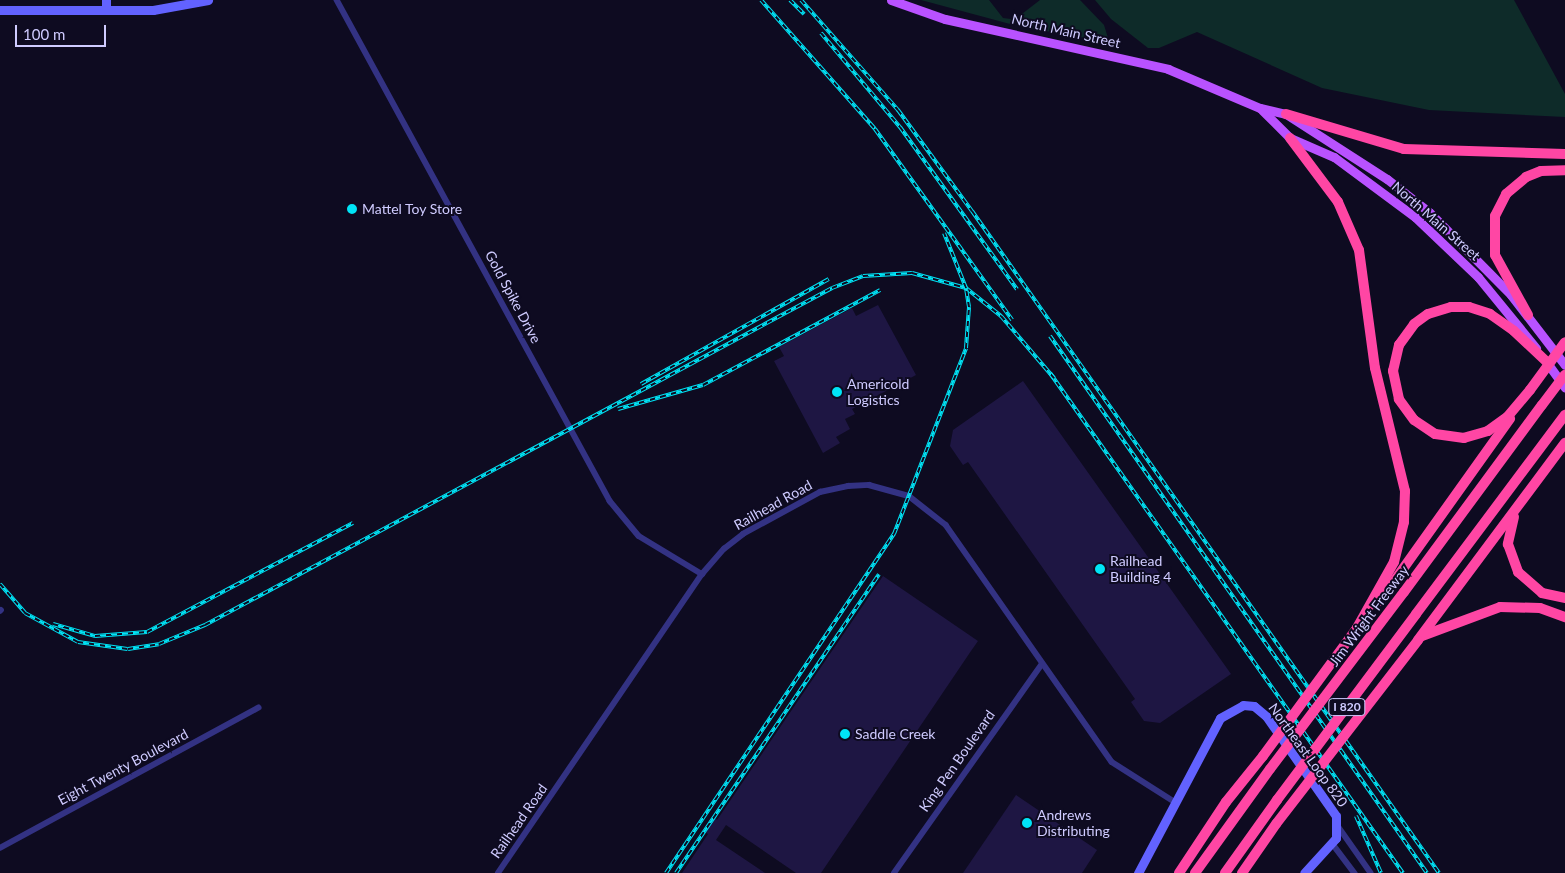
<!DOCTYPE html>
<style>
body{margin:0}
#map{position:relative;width:1565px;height:873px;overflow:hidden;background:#0e0b21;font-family:Lato,sans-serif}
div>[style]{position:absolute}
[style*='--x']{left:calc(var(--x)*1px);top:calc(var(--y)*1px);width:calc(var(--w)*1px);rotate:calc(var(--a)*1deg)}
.green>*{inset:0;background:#0e2b29}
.building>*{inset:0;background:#1e1643}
.street>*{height:5.5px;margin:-2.75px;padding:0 2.75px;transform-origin:2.75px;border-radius:2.75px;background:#333283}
.secondary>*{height:9px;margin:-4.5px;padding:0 4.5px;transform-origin:4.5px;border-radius:4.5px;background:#6262ff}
.primary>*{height:9px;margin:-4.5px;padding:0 4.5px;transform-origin:4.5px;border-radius:4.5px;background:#b952ff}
.highway>*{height:10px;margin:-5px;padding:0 5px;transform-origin:5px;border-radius:5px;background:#ff46a4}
.rail>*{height:4px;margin-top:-2px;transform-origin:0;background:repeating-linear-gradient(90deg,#0e0b21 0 5.5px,#00e4f6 0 11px);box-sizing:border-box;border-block:1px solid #00e4f6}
.highway-bridge>*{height:10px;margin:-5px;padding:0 5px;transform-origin:5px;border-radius:5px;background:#ff46a4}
.dots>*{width:14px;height:14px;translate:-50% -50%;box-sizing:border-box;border:2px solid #0e0b21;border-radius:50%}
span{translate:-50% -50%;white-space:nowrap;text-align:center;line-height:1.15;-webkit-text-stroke:4px #0e0b21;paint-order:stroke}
.shield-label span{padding:1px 4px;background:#0e0b21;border:1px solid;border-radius:4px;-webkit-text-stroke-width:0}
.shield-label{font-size:12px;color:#cfcbff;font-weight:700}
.street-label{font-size:14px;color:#cfcbff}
.poi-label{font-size:14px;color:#cfcbff}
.left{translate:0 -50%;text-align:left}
.scale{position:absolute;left:15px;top:25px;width:91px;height:22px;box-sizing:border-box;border:2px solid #cfcbff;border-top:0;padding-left:6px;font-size:15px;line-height:18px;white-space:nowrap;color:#cfcbff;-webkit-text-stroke:4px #0e0b21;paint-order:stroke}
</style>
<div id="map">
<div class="green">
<div style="clip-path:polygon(921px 0,989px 0,1003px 18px,1011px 19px,1010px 24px)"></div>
<div style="clip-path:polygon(1040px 0,1080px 0,1104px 25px,1108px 38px,1102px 41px,1017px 26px,1018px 17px)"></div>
<div style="clip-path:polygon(1095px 0,1514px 0,1565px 94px,1565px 117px,1429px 110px,1322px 88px,1197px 32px,1159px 48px,1148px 48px,1111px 19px)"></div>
</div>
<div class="building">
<div style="clip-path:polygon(878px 305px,916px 375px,852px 409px,855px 414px,845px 419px,850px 429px,836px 437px,840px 443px,823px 453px,774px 361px,784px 356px,779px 347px,852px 308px,856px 316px)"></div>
<div style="clip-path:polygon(1023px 381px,1231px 674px,1160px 723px,1144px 721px,1131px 702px,1135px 699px,968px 462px,963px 465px,950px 446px,953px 430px)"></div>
<div style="clip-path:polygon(883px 576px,978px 641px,971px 651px,821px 873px,796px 873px,726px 825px,716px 840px,765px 873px,682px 873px,708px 834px,705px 832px,715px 818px,717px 820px)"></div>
<div style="clip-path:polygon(1016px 795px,1097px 850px,1082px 873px,963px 873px)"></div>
</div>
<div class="street">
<div style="--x:337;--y:0;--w:571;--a:61.41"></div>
<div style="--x:610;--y:501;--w:45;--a:50.4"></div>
<div style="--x:639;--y:536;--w:74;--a:31.1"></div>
<div style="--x:0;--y:611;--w:1;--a:-45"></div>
<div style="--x:1338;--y:826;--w:57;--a:54.9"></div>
<div style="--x:1332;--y:843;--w:38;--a:53"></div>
<div style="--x:0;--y:848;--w:294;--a:-28.5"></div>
<div style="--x:498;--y:873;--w:362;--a:-55.7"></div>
<div style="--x:702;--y:574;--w:33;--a:-49"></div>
<div style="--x:724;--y:549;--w:24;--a:-38"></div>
<div style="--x:743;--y:534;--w:88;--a:-28.6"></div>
<div style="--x:820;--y:492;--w:29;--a:-12"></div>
<div style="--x:848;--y:486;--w:21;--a:-3"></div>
<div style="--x:869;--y:485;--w:41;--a:15.4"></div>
<div style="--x:909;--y:496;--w:47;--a:38.1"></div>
<div style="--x:946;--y:525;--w:289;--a:55"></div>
<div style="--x:1112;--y:762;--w:75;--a:32.4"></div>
<div style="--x:894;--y:873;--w:256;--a:-54.7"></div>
</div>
<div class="secondary">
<div style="--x:106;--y:0;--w:10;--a:90"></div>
<div style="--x:0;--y:10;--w:153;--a:0"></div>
<div style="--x:153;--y:10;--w:56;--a:-10.3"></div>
<div style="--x:1138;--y:873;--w:175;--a:-62.1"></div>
<div style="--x:1220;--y:718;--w:26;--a:-29"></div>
<div style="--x:1243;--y:705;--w:11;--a:5"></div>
<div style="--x:1254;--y:706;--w:16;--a:40"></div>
<div style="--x:1266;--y:716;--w:122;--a:55"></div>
<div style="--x:1336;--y:816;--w:22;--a:90"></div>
<div style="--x:1336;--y:838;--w:47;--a:132.4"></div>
</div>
<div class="primary">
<div style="--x:891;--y:0;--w:57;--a:19.4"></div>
<div style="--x:945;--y:19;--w:229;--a:12.6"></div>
<div style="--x:1168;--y:69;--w:100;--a:23"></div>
<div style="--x:1260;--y:108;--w:27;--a:13"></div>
<div style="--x:1286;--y:114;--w:120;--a:32.8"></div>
<div style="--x:1387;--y:179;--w:53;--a:38.2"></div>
<div style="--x:1429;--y:212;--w:117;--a:45.3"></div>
<div style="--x:1511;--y:295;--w:88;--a:52.4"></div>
<div style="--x:1262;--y:110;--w:40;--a:45"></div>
<div style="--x:1290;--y:138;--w:48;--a:23.4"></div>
<div style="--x:1334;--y:157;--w:101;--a:36.5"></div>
<div style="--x:1415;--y:217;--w:87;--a:43.6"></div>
<div style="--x:1478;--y:277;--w:92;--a:50.8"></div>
<div style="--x:1545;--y:360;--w:34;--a:54"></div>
</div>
<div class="highway">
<div style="--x:1286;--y:114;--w:123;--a:16.5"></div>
<div style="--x:1404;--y:149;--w:161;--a:1.8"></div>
<div style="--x:1290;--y:138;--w:80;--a:53.1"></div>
<div style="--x:1338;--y:202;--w:52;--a:66.4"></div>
<div style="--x:1359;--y:250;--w:119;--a:82.3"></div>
<div style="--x:1375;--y:368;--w:127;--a:76.3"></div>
<div style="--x:1405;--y:491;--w:31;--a:92"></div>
<div style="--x:1404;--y:522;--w:41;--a:104"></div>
<div style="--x:1394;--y:562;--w:76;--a:119.3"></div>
<div style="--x:1528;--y:315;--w:68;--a:-118.8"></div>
<div style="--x:1495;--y:255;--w:39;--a:-90"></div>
<div style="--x:1495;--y:216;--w:25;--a:-63"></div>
<div style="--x:1506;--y:194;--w:26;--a:-40"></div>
<div style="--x:1526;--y:177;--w:16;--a:-22"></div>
<div style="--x:1541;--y:171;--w:24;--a:-2"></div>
<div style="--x:1530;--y:390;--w:35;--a:130"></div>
<div style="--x:1507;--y:417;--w:24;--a:144"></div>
<div style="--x:1488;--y:431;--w:25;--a:164"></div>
<div style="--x:1464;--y:438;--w:29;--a:-172"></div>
<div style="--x:1435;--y:434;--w:25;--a:-146"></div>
<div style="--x:1414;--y:420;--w:26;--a:-126"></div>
<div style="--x:1399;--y:399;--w:29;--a:-102"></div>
<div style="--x:1393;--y:371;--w:27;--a:-77"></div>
<div style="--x:1399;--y:345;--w:26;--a:-54"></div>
<div style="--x:1414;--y:324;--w:17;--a:-36"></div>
<div style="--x:1428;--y:314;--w:24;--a:-17"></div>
<div style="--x:1451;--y:307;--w:18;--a:0"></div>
<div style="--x:1469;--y:307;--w:22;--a:18"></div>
<div style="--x:1490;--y:314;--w:29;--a:35"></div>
<div style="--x:1514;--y:331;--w:45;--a:43.2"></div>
<div style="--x:1514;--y:517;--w:28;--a:103"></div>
<div style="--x:1508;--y:544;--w:30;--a:70"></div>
<div style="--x:1518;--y:572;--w:32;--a:41"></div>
<div style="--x:1542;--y:593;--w:24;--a:12"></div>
<div style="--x:1404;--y:592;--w:232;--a:-53.6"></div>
<div style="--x:1380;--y:601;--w:224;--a:-54.5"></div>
<div style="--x:1416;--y:614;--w:249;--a:-53.2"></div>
<div style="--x:1422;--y:636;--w:83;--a:-20.4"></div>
<div style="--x:1500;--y:607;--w:40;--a:1.4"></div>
<div style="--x:1540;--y:608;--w:27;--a:20"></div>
<div style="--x:1418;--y:640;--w:246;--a:-53.3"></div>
<div style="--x:1179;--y:873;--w:85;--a:-56.5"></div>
<div style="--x:1226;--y:802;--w:59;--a:-51.2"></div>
<div style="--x:1195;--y:873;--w:128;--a:-54.2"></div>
<div style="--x:1225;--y:873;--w:90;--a:-54.5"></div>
<div style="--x:1242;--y:873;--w:60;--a:-55.2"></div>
</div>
<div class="rail">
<div style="--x:761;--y:0;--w:172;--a:48.5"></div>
<div style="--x:875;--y:129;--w:235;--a:54.3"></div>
<div style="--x:790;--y:0;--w:20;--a:45"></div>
<div style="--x:801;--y:0;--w:147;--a:48.6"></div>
<div style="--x:898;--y:110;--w:125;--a:53.8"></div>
<div style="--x:972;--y:211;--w:810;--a:54.8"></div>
<div style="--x:821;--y:33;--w:123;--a:50"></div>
<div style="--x:900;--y:127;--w:200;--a:54.2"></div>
<div style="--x:1050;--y:336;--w:656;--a:54.93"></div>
<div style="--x:1050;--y:373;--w:612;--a:54.78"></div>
<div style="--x:641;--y:384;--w:215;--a:-29.2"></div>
<div style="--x:618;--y:409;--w:88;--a:-15.8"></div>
<div style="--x:703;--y:385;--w:201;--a:-28.2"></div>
<div style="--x:0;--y:584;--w:38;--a:49"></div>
<div style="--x:25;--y:613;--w:60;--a:28.7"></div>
<div style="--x:78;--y:642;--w:50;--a:8"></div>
<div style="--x:128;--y:649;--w:31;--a:-9"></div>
<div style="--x:159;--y:644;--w:50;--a:-22.4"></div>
<div style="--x:205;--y:625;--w:712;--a:-28.26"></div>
<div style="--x:832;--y:288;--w:33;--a:-21"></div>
<div style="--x:863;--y:276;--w:49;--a:-3.5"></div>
<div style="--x:912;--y:273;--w:56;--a:15.5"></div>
<div style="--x:966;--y:288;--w:45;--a:38.7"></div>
<div style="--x:1001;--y:316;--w:82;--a:49.5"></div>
<div style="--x:53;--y:624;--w:44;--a:15.9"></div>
<div style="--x:95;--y:636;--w:52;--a:-4.4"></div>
<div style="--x:147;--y:632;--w:233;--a:-27.9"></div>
<div style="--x:1356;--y:816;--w:62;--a:66.3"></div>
<div style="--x:666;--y:873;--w:409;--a:-56.1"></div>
<div style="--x:894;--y:534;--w:199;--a:-68.8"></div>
<div style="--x:966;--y:348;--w:41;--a:-85.8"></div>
<div style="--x:969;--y:307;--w:19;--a:-99"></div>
<div style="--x:966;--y:288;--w:59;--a:-111.8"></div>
<div style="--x:676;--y:873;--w:361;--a:-55.8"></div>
</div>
<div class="highway-bridge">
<div style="--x:1530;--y:390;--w:59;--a:-53.9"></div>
<div style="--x:1542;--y:405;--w:38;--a:-53"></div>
<div style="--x:1263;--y:756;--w:159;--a:-53.7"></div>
<div style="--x:1270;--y:769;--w:222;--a:-52.9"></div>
<div style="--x:1277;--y:800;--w:232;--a:-53.2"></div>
<div style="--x:1276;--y:824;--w:232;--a:-52.3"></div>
</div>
<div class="dots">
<div style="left:352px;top:209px;background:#00e4f6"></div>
<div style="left:837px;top:392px;background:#00e4f6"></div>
<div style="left:1100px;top:569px;background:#00e4f6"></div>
<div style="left:845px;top:734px;background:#00e4f6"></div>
<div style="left:1027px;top:823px;background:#00e4f6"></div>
</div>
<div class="shield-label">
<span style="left:1347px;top:707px">I 820</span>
</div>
<div class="street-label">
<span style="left:1066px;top:31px;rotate:13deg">North Main Street</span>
<span style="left:1436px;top:221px;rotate:41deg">North Main Street</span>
<span style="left:513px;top:297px;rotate:62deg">Gold Spike Drive</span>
<span style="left:773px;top:505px;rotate:-29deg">Railhead Road</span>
<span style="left:1369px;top:616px;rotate:-53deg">Jim Wright Freeway</span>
<span style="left:1308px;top:755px;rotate:54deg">Northeast Loop 820</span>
<span style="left:957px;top:761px;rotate:-55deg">King Pen Boulevard</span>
<span style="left:123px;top:767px;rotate:-28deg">Eight Twenty Boulevard</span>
<span style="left:519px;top:821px;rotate:-55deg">Railhead Road</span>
</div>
<div class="poi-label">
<span class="left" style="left:362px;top:209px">Mattel Toy Store</span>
<span class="left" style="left:847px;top:392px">Americold<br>Logistics</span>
<span class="left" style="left:1110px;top:569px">Railhead<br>Building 4</span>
<span class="left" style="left:855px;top:734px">Saddle Creek</span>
<span class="left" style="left:1037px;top:823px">Andrews<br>Distributing</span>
</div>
<div class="scale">100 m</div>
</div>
